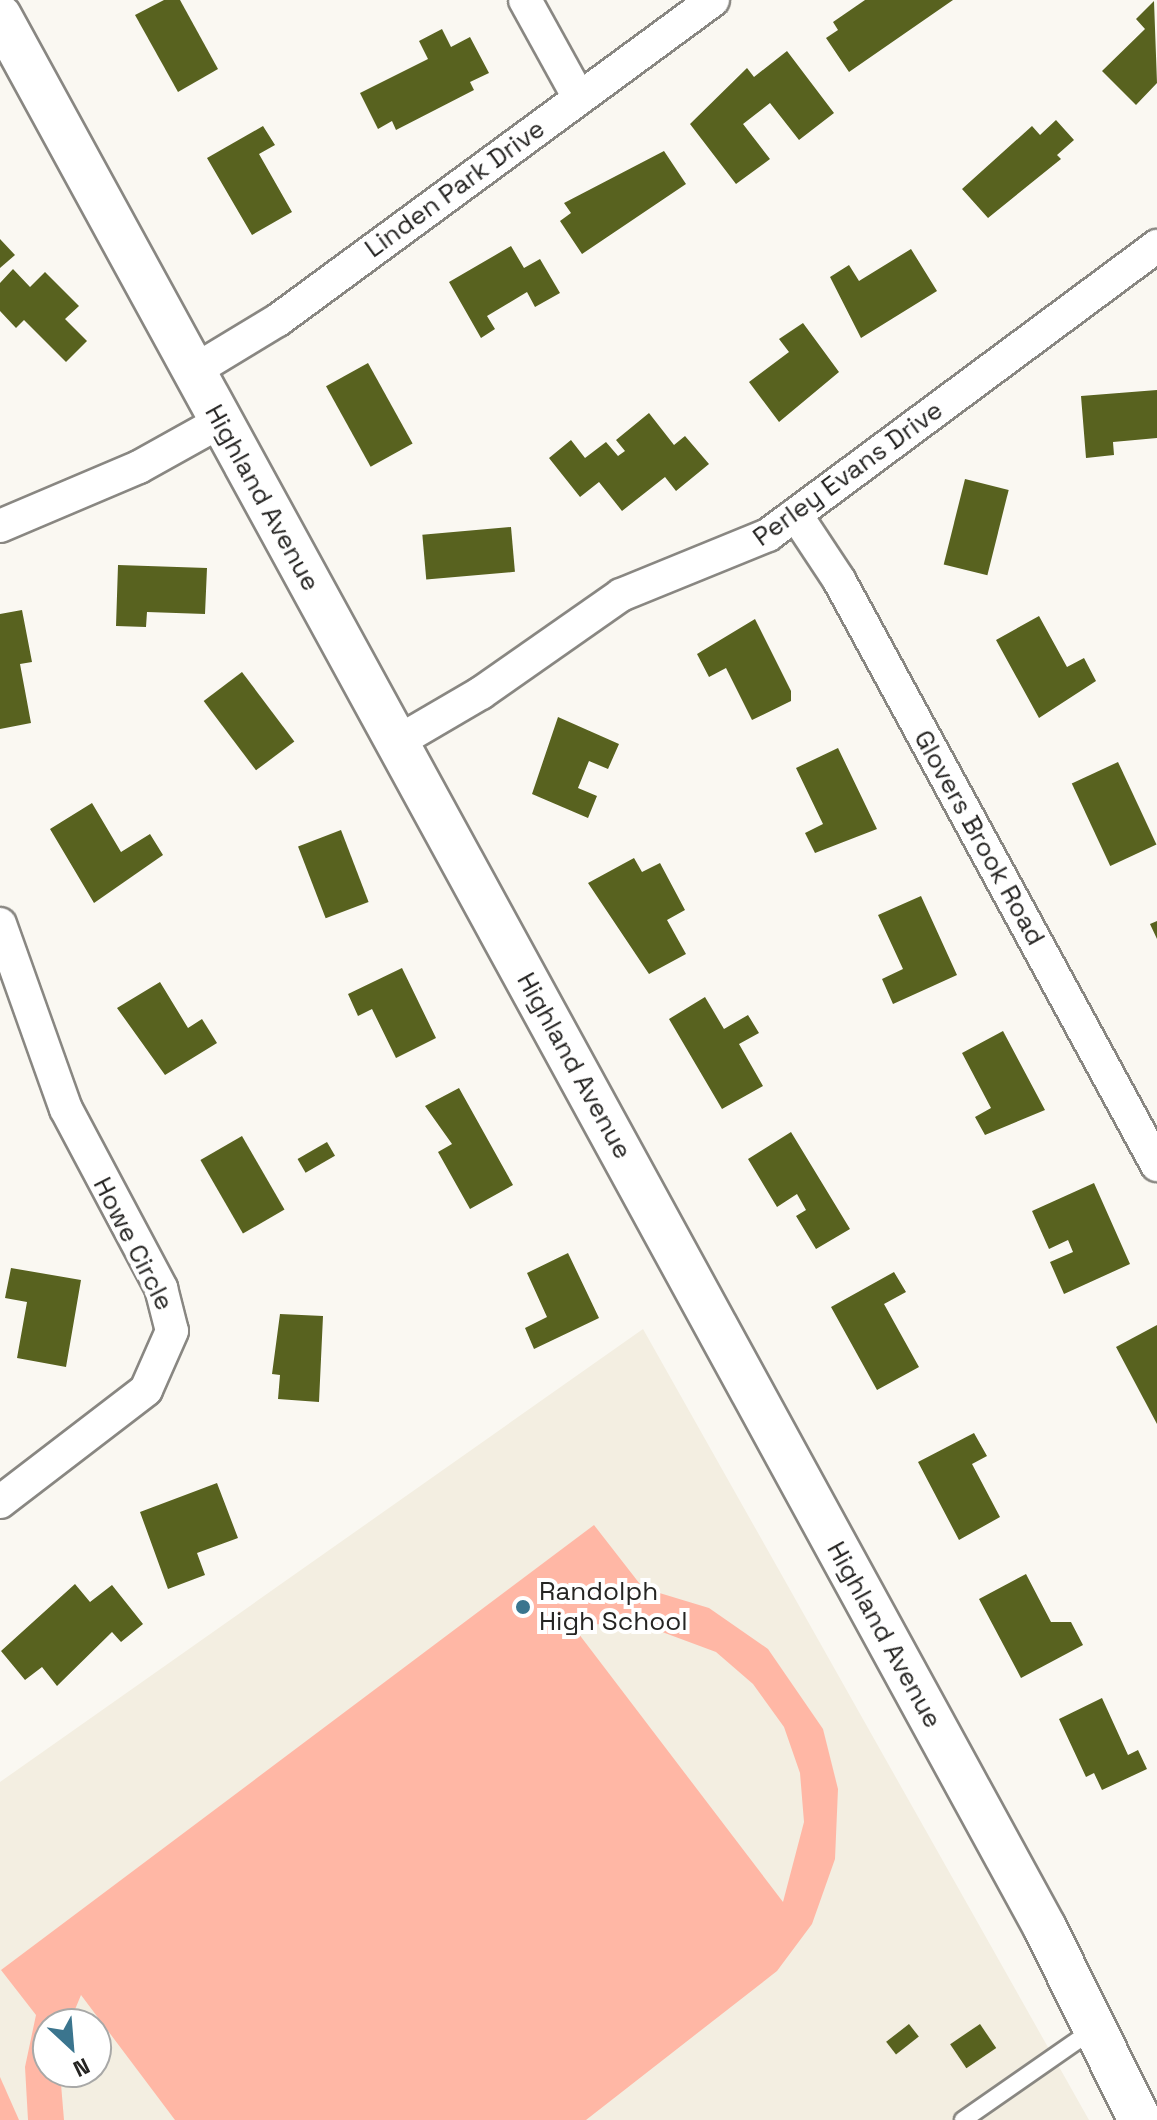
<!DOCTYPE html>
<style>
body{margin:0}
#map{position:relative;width:1157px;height:2120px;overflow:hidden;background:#faf8f2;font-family:"Space Grotesk",sans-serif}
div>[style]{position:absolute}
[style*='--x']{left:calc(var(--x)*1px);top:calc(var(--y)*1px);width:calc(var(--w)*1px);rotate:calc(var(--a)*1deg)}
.built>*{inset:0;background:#f3eee1}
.green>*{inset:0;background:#ffb7a5}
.building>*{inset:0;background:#58621f;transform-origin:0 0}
.roads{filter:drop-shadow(2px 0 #898782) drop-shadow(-2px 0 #898782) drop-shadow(0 2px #898782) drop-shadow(0 -2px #898782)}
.service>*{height:16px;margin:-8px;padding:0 8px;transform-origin:8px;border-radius:8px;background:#fff}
.minor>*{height:32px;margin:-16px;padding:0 16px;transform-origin:16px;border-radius:16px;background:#fff}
.tertiary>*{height:42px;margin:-21px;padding:0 21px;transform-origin:21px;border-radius:21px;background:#fff}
.dots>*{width:22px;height:22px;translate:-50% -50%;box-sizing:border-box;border:4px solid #fff;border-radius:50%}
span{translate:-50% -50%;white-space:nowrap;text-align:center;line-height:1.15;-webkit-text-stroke:8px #fff;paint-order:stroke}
.street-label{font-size:26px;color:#262523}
.poi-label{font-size:26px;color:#262523}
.left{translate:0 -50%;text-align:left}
.north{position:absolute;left:32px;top:2008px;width:80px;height:80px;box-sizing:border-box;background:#fff;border:2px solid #a8a8a7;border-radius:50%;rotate:154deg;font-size:22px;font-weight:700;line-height:32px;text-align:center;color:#262523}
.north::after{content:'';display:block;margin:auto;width:28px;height:36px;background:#3b758e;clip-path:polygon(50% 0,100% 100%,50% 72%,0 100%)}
</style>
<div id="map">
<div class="built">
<div style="clip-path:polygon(evenodd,643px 1329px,1089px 2120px,0 2120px,0 1782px,643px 1329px,48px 2024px,96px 2024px,96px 2072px,48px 2072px,48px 2024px)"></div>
</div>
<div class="green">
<div style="clip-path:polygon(evenodd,594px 1525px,643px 1588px,709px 1608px,768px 1649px,823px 1729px,838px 1789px,835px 1859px,812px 1924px,777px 1971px,586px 2120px,175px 2120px,81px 1995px,69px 2024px,48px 2024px,48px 2072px,60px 2072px,64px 2120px,28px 2120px,25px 2067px,36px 2015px,1px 1970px,594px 1525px,638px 1623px,716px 1652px,753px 1684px,784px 1727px,800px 1773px,804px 1822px,783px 1902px,572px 1625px,638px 1623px)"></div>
<div style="clip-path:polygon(0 2077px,19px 2120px,0 2120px)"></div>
</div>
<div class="building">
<div style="clip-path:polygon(164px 0,180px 0,218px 69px,178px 92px,135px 15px)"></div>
<div style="clip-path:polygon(865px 0,953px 0,849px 72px,826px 38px,838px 30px,833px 22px)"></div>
<div style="clip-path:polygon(1154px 1px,1157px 83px,1136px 105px,1102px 71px,1145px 29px,1136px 19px)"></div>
<div style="clip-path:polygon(442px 29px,451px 47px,470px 37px,489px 73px,470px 82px,474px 90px,396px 130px,392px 121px,378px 129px,360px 93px,428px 59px,419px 41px)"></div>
<div style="clip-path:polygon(787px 51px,834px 113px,799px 140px,770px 103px,743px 124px,770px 159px,736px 184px,690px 124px,747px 68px,754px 77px)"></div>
<div style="clip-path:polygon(1056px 120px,1074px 140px,1057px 155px,1061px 159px,988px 218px,962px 189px,1032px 126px,1040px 135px)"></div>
<div style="clip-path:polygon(263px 126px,275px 145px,259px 154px,292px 212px,252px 235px,207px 158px)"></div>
<div style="clip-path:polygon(664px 151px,686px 184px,582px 254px,560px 221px,571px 213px,564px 203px)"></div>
<div style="clip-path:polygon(0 239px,15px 255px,0 268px)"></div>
<div style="clip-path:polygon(511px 246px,524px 268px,540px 259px,560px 293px,535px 307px,527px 292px,487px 316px,495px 329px,481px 338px,449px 282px)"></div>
<div style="clip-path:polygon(911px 249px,937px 291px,861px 338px,830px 277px,849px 265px,859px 281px)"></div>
<div style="clip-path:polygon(13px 269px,30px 287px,45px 272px,79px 306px,65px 319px,87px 341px,66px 362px,24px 320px,16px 328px,0 311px,0 283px)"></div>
<div style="clip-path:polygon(803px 323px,839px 372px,779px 422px,749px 382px,789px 352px,779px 339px)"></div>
<div style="left:368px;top:363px;width:92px;height:48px;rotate:61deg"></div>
<div style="clip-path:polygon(1157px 390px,1157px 438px,1113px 442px,1114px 455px,1086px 458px,1081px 396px)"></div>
<div style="clip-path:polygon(649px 413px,674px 445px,685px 436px,709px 464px,676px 491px,665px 477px,622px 511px,599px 482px,580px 497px,549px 458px,571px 440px,585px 458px,606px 442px,618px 456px,625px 451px,616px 440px)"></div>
<div style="left:965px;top:479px;width:45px;height:88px;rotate:14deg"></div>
<div style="left:511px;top:527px;width:45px;height:89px;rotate:85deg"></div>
<div style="clip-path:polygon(118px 565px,207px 568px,205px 614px,147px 612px,146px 627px,116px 626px)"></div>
<div style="clip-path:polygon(22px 610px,32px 662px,20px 664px,31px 723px,0 729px,0 614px)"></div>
<div style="clip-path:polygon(1039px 616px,1067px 667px,1084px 658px,1096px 681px,1039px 718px,996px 640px)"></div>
<div style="clip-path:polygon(755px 619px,791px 691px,791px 701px,752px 720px,726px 668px,709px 677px,697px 654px)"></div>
<div style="left:242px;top:672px;width:87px;height:48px;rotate:53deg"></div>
<div style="clip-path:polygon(558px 717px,619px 744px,608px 769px,589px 761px,578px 788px,597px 796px,588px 818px,532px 794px)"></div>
<div style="clip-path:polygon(838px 748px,877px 829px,815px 853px,805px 833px,823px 824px,796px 768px)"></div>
<div style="left:1118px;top:762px;width:91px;height:51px;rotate:65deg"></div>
<div style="clip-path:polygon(92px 803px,121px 852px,150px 834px,163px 855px,94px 903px,50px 829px)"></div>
<div style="left:341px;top:830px;width:77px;height:46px;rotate:69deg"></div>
<div style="clip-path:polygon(634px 858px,642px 872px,660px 863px,685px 910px,667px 920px,686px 954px,649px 974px,588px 883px)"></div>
<div style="clip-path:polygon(921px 896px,957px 975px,893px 1004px,882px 979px,903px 969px,878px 915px)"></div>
<div style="clip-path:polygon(1157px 921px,1157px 939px,1150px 924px)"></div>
<div style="clip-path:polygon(402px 968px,436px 1038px,396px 1058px,372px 1009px,358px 1016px,348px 994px)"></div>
<div style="clip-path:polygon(160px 982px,188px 1028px,202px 1019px,217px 1043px,165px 1075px,117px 1008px)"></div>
<div style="clip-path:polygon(705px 997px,724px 1029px,748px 1015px,759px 1033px,739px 1044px,763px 1086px,722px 1109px,669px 1019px)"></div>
<div style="clip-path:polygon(1003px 1031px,1045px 1110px,985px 1135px,975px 1117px,991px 1108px,962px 1053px)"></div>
<div style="clip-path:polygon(459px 1088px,513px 1185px,470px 1209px,438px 1152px,452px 1144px,425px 1106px)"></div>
<div style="clip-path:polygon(791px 1132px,850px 1229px,816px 1249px,796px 1216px,806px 1210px,797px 1194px,777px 1207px,748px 1159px)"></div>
<div style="left:242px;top:1136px;width:85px;height:48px;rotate:60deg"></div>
<div style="left:327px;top:1142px;width:16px;height:34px;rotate:60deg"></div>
<div style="clip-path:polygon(1094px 1183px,1130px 1264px,1064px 1294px,1050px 1262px,1073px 1252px,1068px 1240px,1049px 1249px,1032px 1211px)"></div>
<div style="clip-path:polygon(568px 1253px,599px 1318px,534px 1349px,525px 1328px,547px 1317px,527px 1273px)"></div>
<div style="clip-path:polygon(11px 1268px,81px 1280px,66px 1367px,17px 1358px,27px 1302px,5px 1298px)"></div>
<div style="clip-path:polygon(894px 1272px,906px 1292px,884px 1304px,919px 1367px,877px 1390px,831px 1307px)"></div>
<div style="clip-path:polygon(280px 1314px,323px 1316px,319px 1402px,278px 1399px,280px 1375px,272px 1374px)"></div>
<div style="clip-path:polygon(1157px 1325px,1157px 1424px,1116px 1347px)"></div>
<div style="clip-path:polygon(974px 1433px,987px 1456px,972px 1464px,1000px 1517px,959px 1540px,918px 1462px)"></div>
<div style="clip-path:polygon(217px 1483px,238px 1538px,197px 1553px,205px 1575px,168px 1589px,140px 1512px)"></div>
<div style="clip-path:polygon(1026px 1574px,1051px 1622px,1071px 1622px,1083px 1645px,1021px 1678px,979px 1599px)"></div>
<div style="clip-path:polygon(75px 1584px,90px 1602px,112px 1585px,143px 1624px,121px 1642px,112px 1632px,57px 1686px,42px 1667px,25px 1680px,1px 1651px)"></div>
<div style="clip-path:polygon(1102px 1698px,1128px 1755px,1138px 1750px,1147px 1769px,1102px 1790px,1094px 1773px,1086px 1777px,1059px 1719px)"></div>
<div style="left:909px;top:2024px;width:16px;height:29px;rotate:52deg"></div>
<div style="left:980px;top:2024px;width:29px;height:36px;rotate:56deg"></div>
</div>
<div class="roads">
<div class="service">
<div style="--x:963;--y:2120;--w:160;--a:-34.8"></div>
</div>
<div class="minor">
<div style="--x:525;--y:0;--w:112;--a:61.1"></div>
<div style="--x:192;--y:372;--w:100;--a:-31.2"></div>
<div style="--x:278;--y:320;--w:540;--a:-36.34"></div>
<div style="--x:796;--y:515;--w:78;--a:56.5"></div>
<div style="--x:839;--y:580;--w:666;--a:61.47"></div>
<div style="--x:0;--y:526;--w:151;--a:-23"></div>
<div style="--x:139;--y:467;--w:93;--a:-29.1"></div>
<div style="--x:397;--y:742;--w:97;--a:-30.3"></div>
<div style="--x:481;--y:693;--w:171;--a:-35"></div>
<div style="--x:621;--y:595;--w:159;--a:-22.2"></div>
<div style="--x:768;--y:535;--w:485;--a:-36.6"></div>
<div style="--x:0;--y:924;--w:196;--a:70.4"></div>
<div style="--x:66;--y:1109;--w:203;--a:62"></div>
<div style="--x:161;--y:1288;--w:44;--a:75.7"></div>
<div style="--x:172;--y:1331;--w:64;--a:113.8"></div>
<div style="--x:146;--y:1390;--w:184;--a:142.5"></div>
</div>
<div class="tertiary">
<div style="--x:0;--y:16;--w:2179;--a:61.34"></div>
<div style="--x:1045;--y:1928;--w:214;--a:63.7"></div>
</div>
</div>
<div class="dots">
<div style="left:523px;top:1607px;background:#3b758e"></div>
</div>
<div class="street-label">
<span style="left:455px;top:189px;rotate:-36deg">Linden Park Drive</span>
<span style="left:848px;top:474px;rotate:-36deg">Perley Evans Drive</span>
<span style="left:262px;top:498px;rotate:61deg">Highland Avenue</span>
<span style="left:979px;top:838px;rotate:61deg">Glovers Brook Road</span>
<span style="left:574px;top:1066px;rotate:61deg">Highland Avenue</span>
<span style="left:133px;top:1244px;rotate:63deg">Howe Circle</span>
<span style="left:884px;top:1635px;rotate:61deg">Highland Avenue</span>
</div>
<div class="poi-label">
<span class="left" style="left:539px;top:1607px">Randolph<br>High School</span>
</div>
<div class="north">N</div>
</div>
